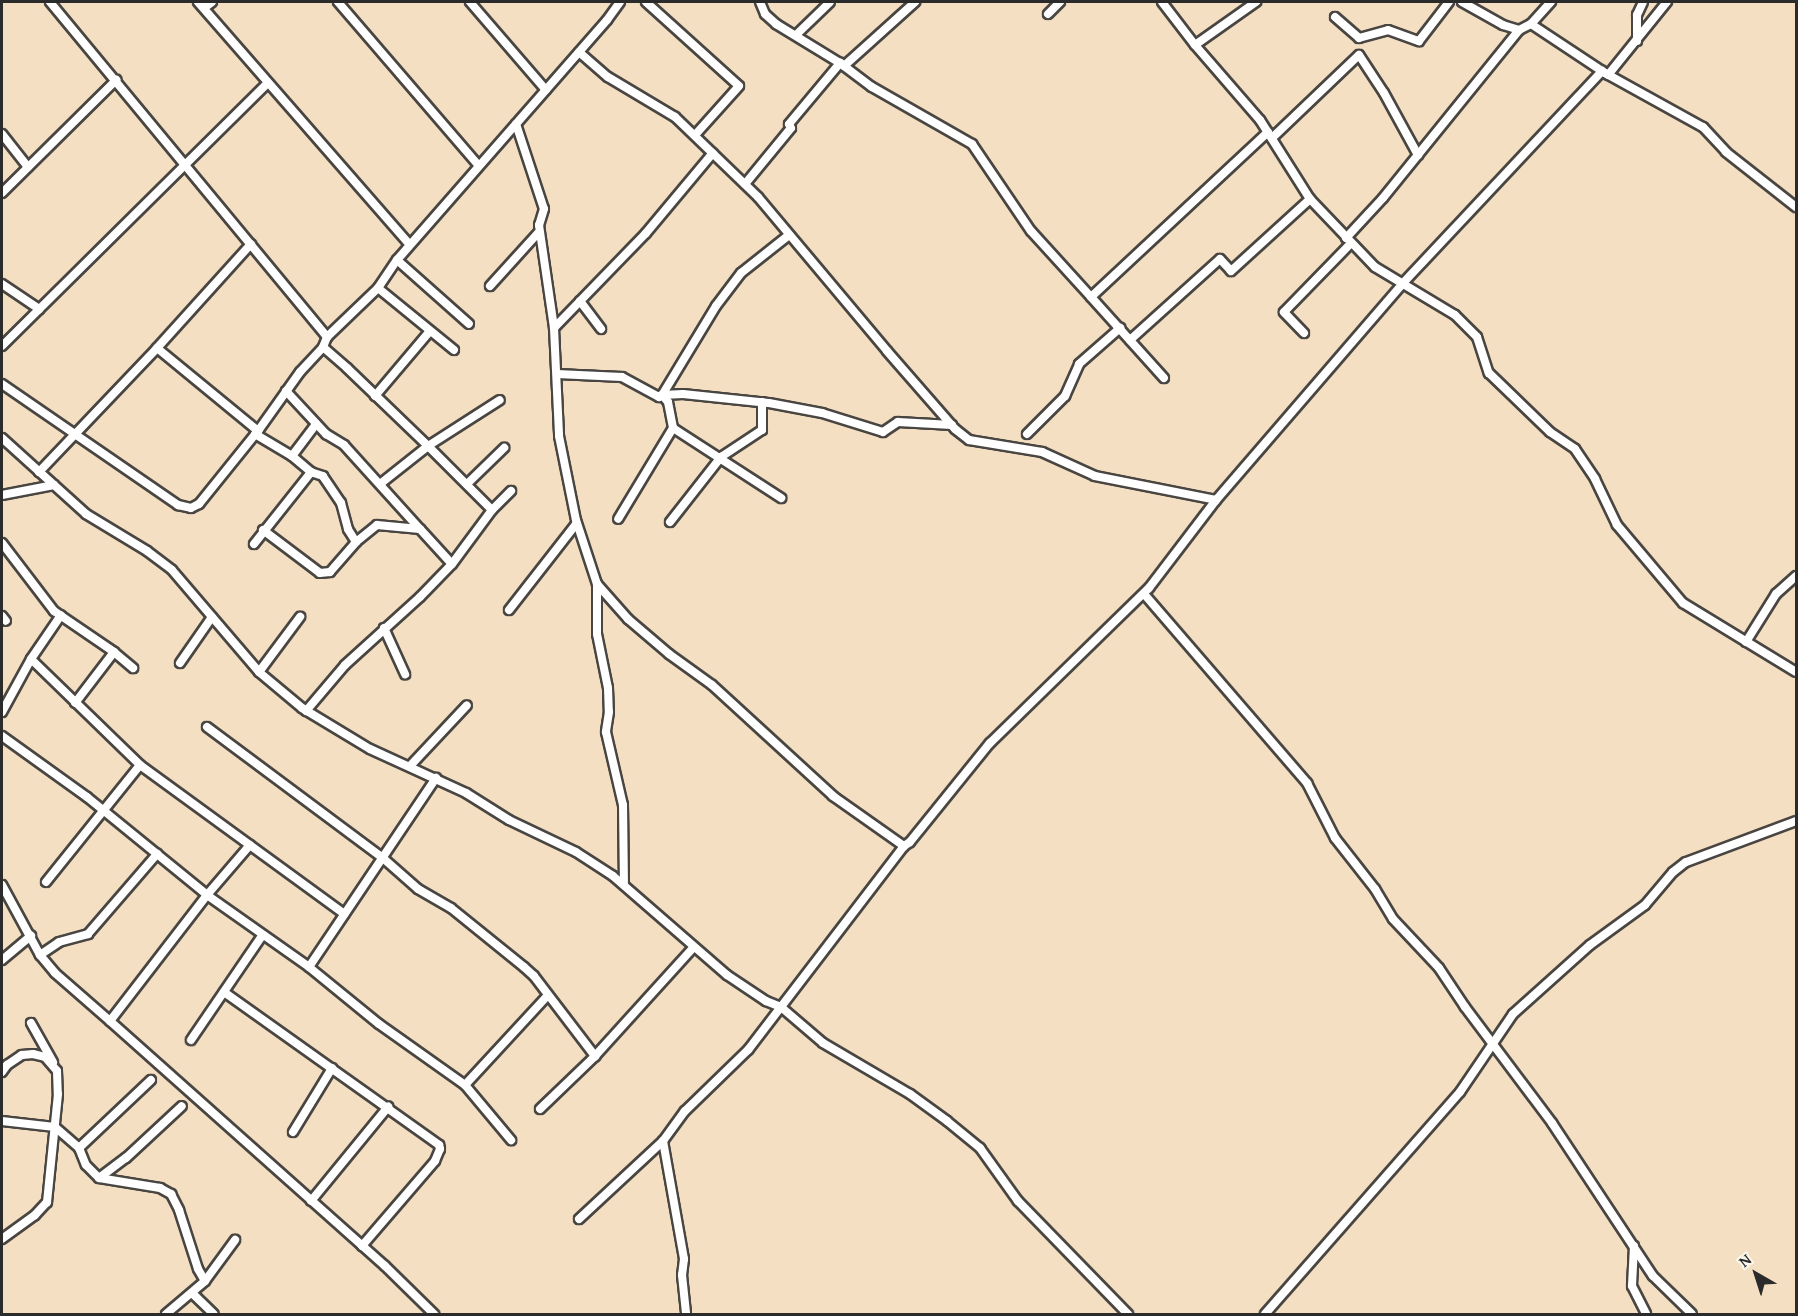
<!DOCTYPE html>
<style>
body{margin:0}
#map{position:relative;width:1798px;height:1316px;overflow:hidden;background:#f4dfc3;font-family:"Gentium Book Plus",serif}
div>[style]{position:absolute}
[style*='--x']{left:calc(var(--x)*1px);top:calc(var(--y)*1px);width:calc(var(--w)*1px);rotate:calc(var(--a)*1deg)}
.roads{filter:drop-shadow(2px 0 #494642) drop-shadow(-2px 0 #494642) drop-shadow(0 2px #494642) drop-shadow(0 -2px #494642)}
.street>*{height:8px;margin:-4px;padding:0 4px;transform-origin:4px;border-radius:4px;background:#fff}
span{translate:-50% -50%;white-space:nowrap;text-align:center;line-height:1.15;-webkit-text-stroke:6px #fbf7ec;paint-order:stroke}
.frame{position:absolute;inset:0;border:3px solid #2b2b2b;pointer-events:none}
.north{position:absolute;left:1726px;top:1244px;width:60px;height:60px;-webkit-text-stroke:4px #fbf7ec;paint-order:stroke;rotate:321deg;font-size:16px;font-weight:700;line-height:24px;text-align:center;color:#2b2b2b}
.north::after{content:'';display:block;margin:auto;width:21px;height:27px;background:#2b2b2b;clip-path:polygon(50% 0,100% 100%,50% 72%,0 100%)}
</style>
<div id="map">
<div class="roads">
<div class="street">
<div style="--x:50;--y:2;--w:435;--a:50.4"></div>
<div style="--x:198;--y:2;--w:322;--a:48.9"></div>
<div style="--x:338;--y:2;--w:216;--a:49.3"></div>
<div style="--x:470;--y:2;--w:116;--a:49.2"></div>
<div style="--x:646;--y:2;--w:125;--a:42.1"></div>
<div style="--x:739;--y:86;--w:66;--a:131.9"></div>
<div style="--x:760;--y:2;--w:13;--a:67"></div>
<div style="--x:765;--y:14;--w:15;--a:42"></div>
<div style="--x:776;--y:24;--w:75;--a:31.4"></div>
<div style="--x:840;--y:63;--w:40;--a:37"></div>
<div style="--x:872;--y:87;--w:115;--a:29.7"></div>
<div style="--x:972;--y:144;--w:105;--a:55.9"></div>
<div style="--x:1031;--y:231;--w:89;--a:47.7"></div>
<div style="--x:1091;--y:297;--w:242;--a:-43"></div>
<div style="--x:1162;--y:2;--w:54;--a:52.5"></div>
<div style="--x:1195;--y:45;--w:99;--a:49.1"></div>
<div style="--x:1260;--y:120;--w:93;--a:57.7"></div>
<div style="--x:1310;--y:199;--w:94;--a:46.3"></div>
<div style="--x:1375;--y:267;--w:93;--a:31"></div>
<div style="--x:1455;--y:315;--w:31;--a:45"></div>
<div style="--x:1477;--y:337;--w:38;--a:72"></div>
<div style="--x:1489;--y:373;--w:85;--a:44"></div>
<div style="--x:1550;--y:432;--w:30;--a:34"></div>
<div style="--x:1575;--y:449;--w:36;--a:56"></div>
<div style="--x:1595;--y:479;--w:51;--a:64.4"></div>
<div style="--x:1617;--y:525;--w:102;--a:49.8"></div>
<div style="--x:1683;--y:603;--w:132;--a:31.4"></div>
<div style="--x:1462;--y:2;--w:47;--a:29.3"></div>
<div style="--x:1503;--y:25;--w:17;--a:17"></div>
<div style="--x:204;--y:8;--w:10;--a:-37"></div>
<div style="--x:1048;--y:14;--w:17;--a:-45"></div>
<div style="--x:1335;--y:17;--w:32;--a:41"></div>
<div style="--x:1359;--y:38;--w:30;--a:-15"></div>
<div style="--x:1388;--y:30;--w:33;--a:20"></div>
<div style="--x:1419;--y:41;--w:49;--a:-52.4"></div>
<div style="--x:1531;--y:24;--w:89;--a:33.5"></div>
<div style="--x:1605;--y:73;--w:112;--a:28.9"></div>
<div style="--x:1703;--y:127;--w:34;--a:47"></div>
<div style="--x:1726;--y:152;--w:89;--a:38.2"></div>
<div style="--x:796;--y:35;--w:47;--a:-44.1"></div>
<div style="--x:1637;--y:41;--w:26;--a:-90"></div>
<div style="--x:1637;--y:15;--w:14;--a:-65"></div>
<div style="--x:1195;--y:45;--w:75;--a:-35.2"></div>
<div style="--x:579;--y:52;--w:38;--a:41"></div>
<div style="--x:608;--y:77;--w:78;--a:30.8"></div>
<div style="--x:675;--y:117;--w:115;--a:43.9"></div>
<div style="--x:758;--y:197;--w:201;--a:50"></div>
<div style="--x:887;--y:351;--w:103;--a:48.9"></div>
<div style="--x:955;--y:429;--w:18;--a:38"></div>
<div style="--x:969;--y:440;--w:74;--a:9.3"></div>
<div style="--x:1042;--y:452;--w:58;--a:24.4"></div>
<div style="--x:1095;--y:476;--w:123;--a:11.2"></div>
<div style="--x:844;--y:66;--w:96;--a:-42"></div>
<div style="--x:1608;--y:75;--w:94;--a:-51.1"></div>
<div style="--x:516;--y:124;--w:89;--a:71.8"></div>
<div style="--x:544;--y:209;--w:17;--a:107"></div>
<div style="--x:539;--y:225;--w:104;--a:81.7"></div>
<div style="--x:554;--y:328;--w:108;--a:87.3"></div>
<div style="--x:559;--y:436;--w:86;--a:78.6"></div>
<div style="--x:576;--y:520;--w:67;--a:71.8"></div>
<div style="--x:597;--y:584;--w:50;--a:90"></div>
<div style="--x:597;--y:634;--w:55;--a:78.5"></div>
<div style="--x:608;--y:688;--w:24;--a:88"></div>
<div style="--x:609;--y:712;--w:20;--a:99"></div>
<div style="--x:606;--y:732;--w:75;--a:76.9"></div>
<div style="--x:623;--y:805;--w:79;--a:89.3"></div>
<div style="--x:2;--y:134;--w:42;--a:51.8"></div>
<div style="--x:1272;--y:138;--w:120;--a:-43.7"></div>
<div style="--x:1359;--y:55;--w:45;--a:56.7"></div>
<div style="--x:1384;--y:93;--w:71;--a:61.3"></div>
<div style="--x:745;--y:184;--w:72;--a:-50.6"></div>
<div style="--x:791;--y:128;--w:4;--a:-117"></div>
<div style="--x:789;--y:124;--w:80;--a:-50.1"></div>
<div style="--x:2;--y:193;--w:161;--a:-44.7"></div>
<div style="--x:789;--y:235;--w:61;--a:141.6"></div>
<div style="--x:741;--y:273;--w:41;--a:127.1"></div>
<div style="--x:716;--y:306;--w:104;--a:121.2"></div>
<div style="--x:662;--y:395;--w:21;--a:-3"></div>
<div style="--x:683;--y:394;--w:86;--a:6"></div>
<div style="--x:769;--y:403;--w:54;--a:10.7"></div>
<div style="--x:822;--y:413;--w:64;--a:17.3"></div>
<div style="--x:883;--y:432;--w:18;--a:-34"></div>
<div style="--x:898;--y:422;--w:54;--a:3.2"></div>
<div style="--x:1346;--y:238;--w:54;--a:-47.2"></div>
<div style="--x:1383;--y:198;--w:216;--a:-51"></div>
<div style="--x:1519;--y:30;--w:13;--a:-27"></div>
<div style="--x:1531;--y:24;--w:30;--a:-48"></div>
<div style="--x:397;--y:260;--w:96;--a:41.6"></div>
<div style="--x:2;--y:284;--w:45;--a:34"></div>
<div style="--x:490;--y:286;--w:73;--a:-47.8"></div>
<div style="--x:378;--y:288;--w:98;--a:39.2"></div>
<div style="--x:1091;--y:297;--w:109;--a:48"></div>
<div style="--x:580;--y:301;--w:35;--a:53"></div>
<div style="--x:554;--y:328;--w:132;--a:-45.9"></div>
<div style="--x:646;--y:233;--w:104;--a:-50.1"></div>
<div style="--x:1304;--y:333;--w:29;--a:-134"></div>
<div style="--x:1284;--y:312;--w:96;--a:-45.8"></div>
<div style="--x:1130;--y:340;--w:121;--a:-42"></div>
<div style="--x:1220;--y:259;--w:16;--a:47"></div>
<div style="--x:1231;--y:271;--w:107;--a:-42.3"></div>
<div style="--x:2;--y:346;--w:374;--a:-44.7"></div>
<div style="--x:323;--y:347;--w:32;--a:41"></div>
<div style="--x:347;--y:368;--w:112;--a:43.9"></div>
<div style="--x:428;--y:446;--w:61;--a:141.6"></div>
<div style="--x:157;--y:348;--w:131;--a:39.4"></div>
<div style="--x:557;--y:374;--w:65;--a:2.6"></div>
<div style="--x:622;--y:377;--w:42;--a:28.4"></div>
<div style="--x:659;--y:397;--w:4;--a:-34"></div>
<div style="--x:662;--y:395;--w:9;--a:49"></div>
<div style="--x:668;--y:402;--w:26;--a:79"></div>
<div style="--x:673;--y:428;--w:106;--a:121.1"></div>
<div style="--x:2;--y:384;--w:214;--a:34.5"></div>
<div style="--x:178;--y:505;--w:13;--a:13"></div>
<div style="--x:191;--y:508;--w:9;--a:-27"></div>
<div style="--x:199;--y:504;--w:94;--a:-51.1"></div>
<div style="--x:258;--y:431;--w:72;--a:-54.6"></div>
<div style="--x:300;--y:372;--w:34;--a:-47"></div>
<div style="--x:323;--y:347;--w:11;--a:-68"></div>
<div style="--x:327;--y:337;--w:71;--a:-43.9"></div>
<div style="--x:378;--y:288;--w:34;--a:-56"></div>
<div style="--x:397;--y:260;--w:319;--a:-48.8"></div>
<div style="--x:607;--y:20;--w:22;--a:-54"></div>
<div style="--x:286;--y:391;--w:59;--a:47.1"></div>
<div style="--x:326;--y:434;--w:21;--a:31"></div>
<div style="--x:344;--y:445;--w:113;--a:47.9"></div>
<div style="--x:375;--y:396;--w:85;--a:-49.8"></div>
<div style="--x:673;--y:428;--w:129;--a:32.9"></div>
<div style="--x:1027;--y:434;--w:54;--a:-45"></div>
<div style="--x:1065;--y:396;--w:35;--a:-66"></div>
<div style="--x:1079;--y:364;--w:55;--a:-41.3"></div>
<div style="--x:2;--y:438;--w:113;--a:42.1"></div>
<div style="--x:86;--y:514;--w:71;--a:31.2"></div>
<div style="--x:147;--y:551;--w:31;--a:37"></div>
<div style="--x:172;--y:570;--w:134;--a:49.5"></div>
<div style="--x:259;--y:672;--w:56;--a:39.9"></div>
<div style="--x:302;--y:708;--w:79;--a:31.1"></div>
<div style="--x:370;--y:749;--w:106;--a:24.6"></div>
<div style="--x:466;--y:793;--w:51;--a:32.1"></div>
<div style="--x:509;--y:820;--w:74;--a:25.5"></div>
<div style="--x:576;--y:852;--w:44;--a:33"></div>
<div style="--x:613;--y:876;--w:151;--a:41"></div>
<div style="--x:727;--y:975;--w:47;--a:33.7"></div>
<div style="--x:766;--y:1001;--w:16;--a:22"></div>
<div style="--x:781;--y:1007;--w:55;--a:40.6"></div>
<div style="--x:823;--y:1043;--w:101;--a:30.4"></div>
<div style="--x:910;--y:1094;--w:46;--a:36.1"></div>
<div style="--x:947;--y:1121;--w:43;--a:39.3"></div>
<div style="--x:980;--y:1148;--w:65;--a:54.4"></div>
<div style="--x:1018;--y:1201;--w:158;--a:45.8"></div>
<div style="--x:292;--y:456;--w:40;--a:-53"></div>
<div style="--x:39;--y:472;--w:171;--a:-46.4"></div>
<div style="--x:157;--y:348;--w:140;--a:-47.9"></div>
<div style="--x:467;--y:484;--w:52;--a:-44.2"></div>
<div style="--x:2;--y:495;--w:53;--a:-10.9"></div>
<div style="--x:492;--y:510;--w:91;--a:-135"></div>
<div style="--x:428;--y:446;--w:85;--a:-32.6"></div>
<div style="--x:670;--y:522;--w:83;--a:-51.9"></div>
<div style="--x:721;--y:457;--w:49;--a:-33.4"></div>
<div style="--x:762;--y:430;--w:28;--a:-90"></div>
<div style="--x:263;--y:530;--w:71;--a:37"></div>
<div style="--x:320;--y:573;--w:10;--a:-6"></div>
<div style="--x:330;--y:572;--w:40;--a:-49"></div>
<div style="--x:356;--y:542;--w:15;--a:-122"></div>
<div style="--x:348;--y:529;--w:27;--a:-105"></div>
<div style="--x:341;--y:503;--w:32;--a:-124"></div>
<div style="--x:323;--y:476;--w:13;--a:-162"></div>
<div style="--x:356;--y:542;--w:27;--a:-39"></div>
<div style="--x:377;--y:525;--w:43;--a:5.3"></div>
<div style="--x:420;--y:529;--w:47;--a:47.6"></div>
<div style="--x:2;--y:543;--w:86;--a:52.6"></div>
<div style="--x:54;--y:611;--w:73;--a:34.3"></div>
<div style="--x:114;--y:652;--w:64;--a:127.4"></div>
<div style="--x:254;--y:544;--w:92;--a:-51.6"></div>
<div style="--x:311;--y:472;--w:25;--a:-140"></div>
<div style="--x:292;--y:456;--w:43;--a:-149.3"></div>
<div style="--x:597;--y:584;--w:47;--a:48.5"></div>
<div style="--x:628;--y:619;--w:54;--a:40.5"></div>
<div style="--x:669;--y:654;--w:53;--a:35.8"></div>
<div style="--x:712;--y:685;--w:164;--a:42.5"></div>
<div style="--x:833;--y:796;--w:87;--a:35.2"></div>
<div style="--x:1144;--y:594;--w:250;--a:49.2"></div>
<div style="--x:1307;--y:783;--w:62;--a:63"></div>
<div style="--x:1335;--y:838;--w:65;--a:51.9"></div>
<div style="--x:1375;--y:889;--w:35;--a:59"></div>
<div style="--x:1393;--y:919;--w:67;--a:46.8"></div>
<div style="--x:1439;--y:968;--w:47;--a:56.3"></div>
<div style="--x:1465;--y:1007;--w:145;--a:53.1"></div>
<div style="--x:1552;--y:1123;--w:183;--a:56.6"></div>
<div style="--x:1653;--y:1276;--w:54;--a:44.3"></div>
<div style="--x:509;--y:610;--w:110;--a:-52"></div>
<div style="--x:2;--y:616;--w:6;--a:51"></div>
<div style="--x:384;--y:628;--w:51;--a:65.5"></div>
<div style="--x:1746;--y:642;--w:57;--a:-58"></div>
<div style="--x:1776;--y:594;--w:27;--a:-42"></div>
<div style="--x:114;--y:652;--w:25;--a:40"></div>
<div style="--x:31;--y:659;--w:152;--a:44.2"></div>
<div style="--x:140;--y:765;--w:150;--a:128.8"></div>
<div style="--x:180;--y:663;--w:56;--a:-55.2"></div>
<div style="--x:259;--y:672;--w:69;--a:-53.3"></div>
<div style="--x:306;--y:711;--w:60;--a:-49.7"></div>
<div style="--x:345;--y:665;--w:101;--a:-42.2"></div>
<div style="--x:420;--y:597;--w:46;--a:-45.9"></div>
<div style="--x:452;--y:564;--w:67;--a:-53.5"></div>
<div style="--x:492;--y:510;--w:27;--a:-45"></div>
<div style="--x:2;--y:712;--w:60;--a:-61.3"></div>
<div style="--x:31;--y:659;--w:53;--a:-55.7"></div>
<div style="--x:207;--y:727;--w:221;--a:36.7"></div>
<div style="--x:384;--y:859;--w:45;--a:41.4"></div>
<div style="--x:418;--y:889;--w:38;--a:30"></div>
<div style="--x:451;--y:908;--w:94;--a:38.9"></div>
<div style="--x:524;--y:967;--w:13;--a:42"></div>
<div style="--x:534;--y:976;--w:101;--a:52.7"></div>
<div style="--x:2;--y:736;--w:105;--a:35.7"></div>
<div style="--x:87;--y:797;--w:155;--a:39.2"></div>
<div style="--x:207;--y:895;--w:66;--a:-49.3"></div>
<div style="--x:140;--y:765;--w:253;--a:36.1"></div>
<div style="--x:410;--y:766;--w:83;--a:-46.9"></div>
<div style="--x:2;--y:885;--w:80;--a:61.5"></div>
<div style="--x:40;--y:955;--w:23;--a:50"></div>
<div style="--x:55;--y:973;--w:73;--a:41.1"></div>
<div style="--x:110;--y:1021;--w:159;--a:-52.4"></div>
<div style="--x:207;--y:895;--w:125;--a:35.2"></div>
<div style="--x:309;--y:967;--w:228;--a:-56.1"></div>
<div style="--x:40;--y:955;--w:23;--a:-34"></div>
<div style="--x:59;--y:942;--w:30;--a:-15"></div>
<div style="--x:88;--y:934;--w:106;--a:-49.2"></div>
<div style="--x:2;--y:960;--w:38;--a:-40"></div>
<div style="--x:309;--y:967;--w:90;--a:39.2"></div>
<div style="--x:379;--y:1024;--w:105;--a:35.3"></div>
<div style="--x:465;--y:1085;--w:72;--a:50.1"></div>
<div style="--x:224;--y:992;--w:264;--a:35.4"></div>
<div style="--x:439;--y:1145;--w:4;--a:76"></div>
<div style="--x:440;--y:1149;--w:13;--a:113"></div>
<div style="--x:435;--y:1161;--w:112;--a:130.7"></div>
<div style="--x:110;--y:1021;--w:368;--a:41.7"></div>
<div style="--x:385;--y:1266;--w:69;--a:44.4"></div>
<div style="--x:31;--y:1023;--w:45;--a:60.6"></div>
<div style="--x:191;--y:1040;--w:126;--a:-55.7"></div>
<div style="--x:2;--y:1072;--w:9;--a:-54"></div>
<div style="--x:7;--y:1065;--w:18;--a:-34"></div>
<div style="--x:22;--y:1055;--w:11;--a:-5"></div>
<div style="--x:33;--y:1054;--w:12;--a:14"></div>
<div style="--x:45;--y:1057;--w:18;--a:49"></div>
<div style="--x:57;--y:1071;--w:23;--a:88"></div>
<div style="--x:58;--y:1094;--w:109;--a:95.8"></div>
<div style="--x:47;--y:1202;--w:18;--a:133"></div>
<div style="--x:35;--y:1215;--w:41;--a:144"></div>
<div style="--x:465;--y:1085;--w:122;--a:-47.3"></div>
<div style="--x:540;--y:1109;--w:76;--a:-43.9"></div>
<div style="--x:595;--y:1056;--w:146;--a:-47.8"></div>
<div style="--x:2;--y:1121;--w:53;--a:6.5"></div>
<div style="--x:55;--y:1127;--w:32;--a:41"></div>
<div style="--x:79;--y:1148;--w:18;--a:68"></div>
<div style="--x:86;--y:1165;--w:18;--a:45"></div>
<div style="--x:99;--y:1178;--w:62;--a:9.3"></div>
<div style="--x:160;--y:1188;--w:13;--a:29"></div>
<div style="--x:171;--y:1194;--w:18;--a:63"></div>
<div style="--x:179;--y:1210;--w:62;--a:72.1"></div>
<div style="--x:198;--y:1269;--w:14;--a:60"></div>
<div style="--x:293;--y:1132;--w:75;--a:-58.6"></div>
<div style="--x:663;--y:1141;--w:120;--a:79.9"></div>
<div style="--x:684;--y:1259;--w:16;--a:97"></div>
<div style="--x:682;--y:1275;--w:39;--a:84"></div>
<div style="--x:79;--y:1148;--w:99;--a:-43.4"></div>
<div style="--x:99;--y:1178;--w:34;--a:-37"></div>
<div style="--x:126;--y:1158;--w:76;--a:-42.9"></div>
<div style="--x:311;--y:1201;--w:122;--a:-50.7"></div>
<div style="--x:579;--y:1219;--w:115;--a:-42.9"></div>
<div style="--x:663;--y:1141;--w:37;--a:-54"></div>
<div style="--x:685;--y:1111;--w:88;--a:-44.1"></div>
<div style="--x:748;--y:1050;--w:257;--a:-52.6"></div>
<div style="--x:904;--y:846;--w:7;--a:-34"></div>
<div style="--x:910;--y:842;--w:127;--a:-51.1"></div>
<div style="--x:990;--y:743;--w:222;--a:-44.3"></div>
<div style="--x:1149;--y:588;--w:111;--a:-52.7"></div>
<div style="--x:1216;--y:500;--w:286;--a:-49.2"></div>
<div style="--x:1403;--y:283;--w:291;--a:-46.8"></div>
<div style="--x:1634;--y:1246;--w:40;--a:92.9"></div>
<div style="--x:1632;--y:1286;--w:31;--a:63"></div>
<div style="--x:192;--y:1293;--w:30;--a:44"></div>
<div style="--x:166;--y:1314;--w:51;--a:-40.2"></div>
<div style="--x:205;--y:1281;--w:51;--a:-53.8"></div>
<div style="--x:1265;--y:1314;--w:295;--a:-48.7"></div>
<div style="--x:1460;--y:1092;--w:94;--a:-55.8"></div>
<div style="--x:1513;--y:1014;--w:103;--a:-41.9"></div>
<div style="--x:1590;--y:945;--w:68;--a:-36"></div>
<div style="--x:1645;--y:905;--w:43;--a:-49.7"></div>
<div style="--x:1673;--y:872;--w:16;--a:-38"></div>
<div style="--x:1686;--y:862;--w:117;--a:-20.4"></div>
</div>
</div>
<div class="frame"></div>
<div class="north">N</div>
</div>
